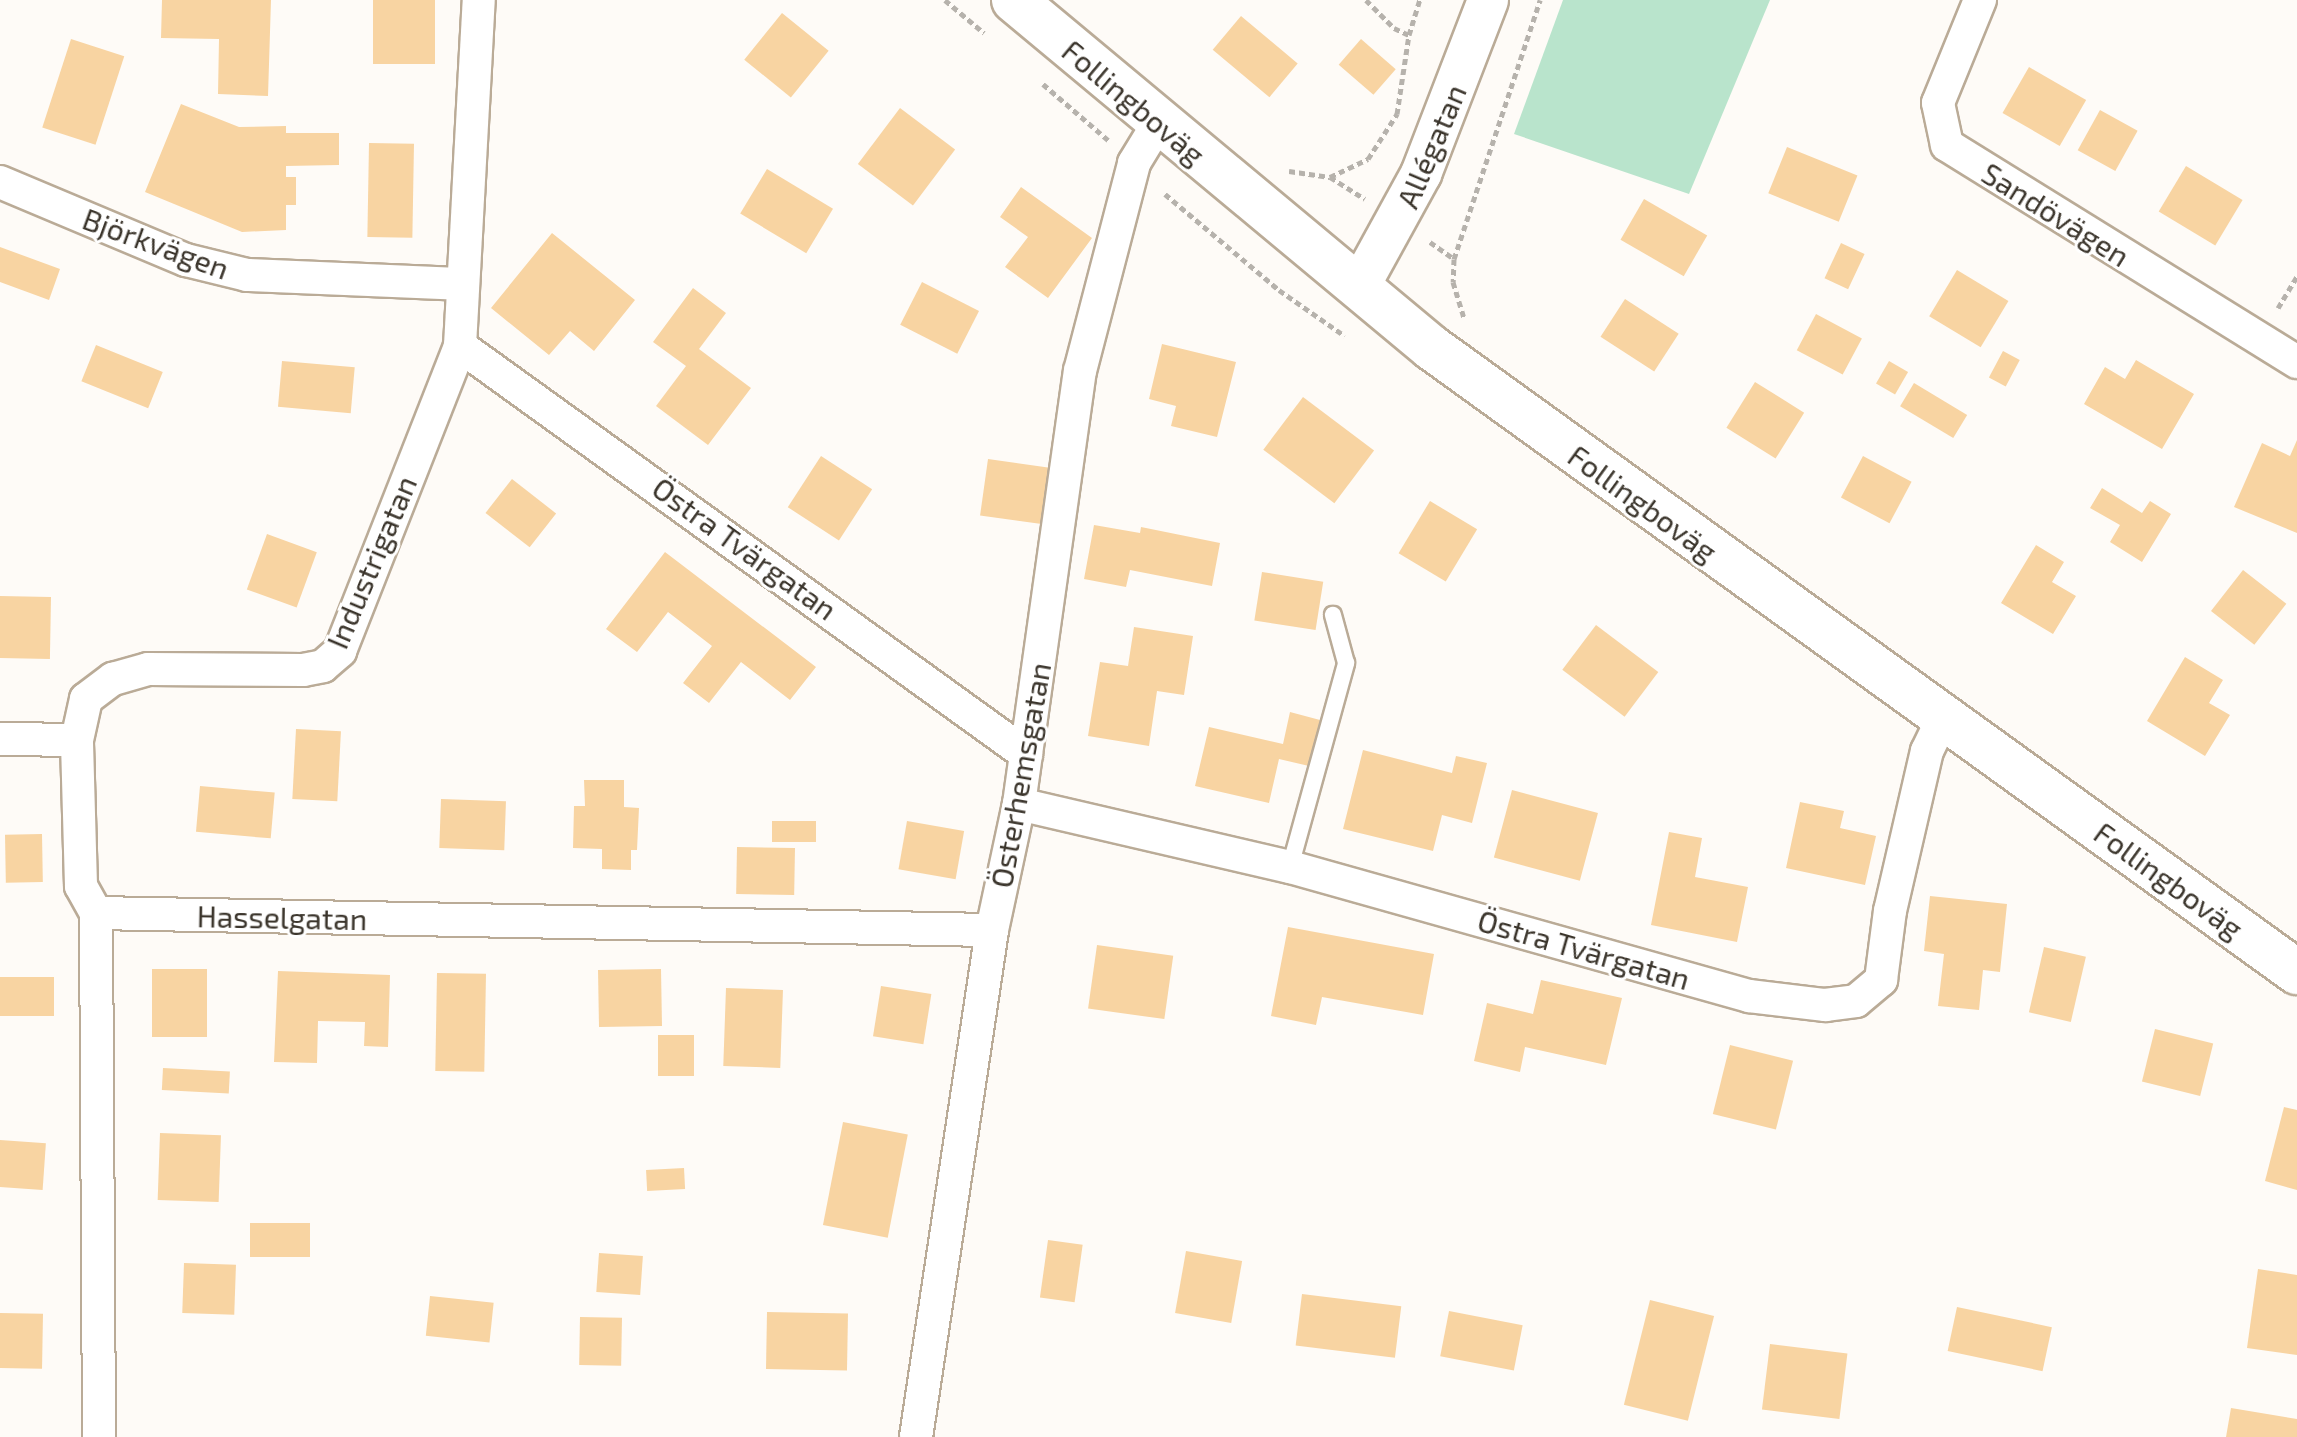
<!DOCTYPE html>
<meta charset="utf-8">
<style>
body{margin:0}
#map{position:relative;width:2297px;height:1437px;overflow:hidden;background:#fefbf7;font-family:"Exo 2",sans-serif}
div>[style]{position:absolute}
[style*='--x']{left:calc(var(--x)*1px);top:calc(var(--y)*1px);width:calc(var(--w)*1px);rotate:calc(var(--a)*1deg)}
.green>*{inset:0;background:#b9e4cc}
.building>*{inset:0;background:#f8d4a2;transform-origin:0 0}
.path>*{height:5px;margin-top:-2.5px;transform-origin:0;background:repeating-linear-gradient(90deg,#b6b2ac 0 6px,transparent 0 10px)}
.roads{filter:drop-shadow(2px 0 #baab97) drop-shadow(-2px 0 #baab97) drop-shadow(0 2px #baab97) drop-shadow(0 -2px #baab97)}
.service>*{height:16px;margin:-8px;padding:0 8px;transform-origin:8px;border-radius:8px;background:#fff}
.minor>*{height:32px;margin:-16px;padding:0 16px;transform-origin:16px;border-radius:16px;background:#fff}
.tertiary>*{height:40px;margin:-20px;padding:0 20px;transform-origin:20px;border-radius:20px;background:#fff}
.secondary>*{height:44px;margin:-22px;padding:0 22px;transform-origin:22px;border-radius:22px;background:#fff}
span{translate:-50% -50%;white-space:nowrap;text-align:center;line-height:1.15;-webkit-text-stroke:6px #fff;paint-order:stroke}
.street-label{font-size:30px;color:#3b352c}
</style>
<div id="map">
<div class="green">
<div style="clip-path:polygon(1563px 0,1770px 0,1689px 194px,1514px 134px)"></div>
</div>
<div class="building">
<div style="clip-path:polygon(162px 0,271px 0,268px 96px,218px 94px,219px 39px,161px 38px)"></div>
<div style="left:435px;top:0;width:64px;height:62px;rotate:90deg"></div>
<div style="left:782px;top:13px;width:60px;height:60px;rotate:39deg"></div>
<div style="left:1241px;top:16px;width:74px;height:44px;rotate:40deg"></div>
<div style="left:71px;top:39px;width:56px;height:93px;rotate:18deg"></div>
<div style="left:1361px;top:39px;width:46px;height:34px;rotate:41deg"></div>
<div style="left:2029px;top:67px;width:66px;height:53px;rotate:30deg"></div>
<div style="clip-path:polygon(181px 104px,239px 127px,286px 126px,286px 133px,339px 133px,339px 165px,286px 166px,286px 177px,296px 177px,296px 205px,286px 205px,286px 230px,242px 232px,145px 192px)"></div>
<div style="left:900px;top:108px;width:69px;height:70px;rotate:37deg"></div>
<div style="left:2100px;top:110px;width:43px;height:46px;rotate:29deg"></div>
<div style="left:369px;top:143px;width:45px;height:94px;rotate:1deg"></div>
<div style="left:1787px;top:147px;width:76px;height:50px;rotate:22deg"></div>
<div style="left:2186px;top:166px;width:66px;height:53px;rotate:31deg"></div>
<div style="left:767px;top:169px;width:77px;height:52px;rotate:31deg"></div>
<div style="clip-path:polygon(1021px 187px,1092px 238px,1048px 298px,1005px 267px,1028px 237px,1000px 217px)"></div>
<div style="left:1644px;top:199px;width:73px;height:47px;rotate:30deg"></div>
<div style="clip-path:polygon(552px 233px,635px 300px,594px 351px,570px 331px,549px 355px,491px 308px)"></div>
<div style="left:1841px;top:243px;width:26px;height:39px;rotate:25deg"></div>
<div style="clip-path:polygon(0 247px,60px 269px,49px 300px,0 282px)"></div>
<div style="left:1957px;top:270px;width:60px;height:54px;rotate:31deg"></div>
<div style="left:922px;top:282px;width:64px;height:48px;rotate:27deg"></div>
<div style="clip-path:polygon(693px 288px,726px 313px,699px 349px,751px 388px,708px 445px,656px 406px,686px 366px,653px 342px)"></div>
<div style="left:1625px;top:299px;width:64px;height:45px;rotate:33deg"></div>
<div style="left:1816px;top:314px;width:52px;height:41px;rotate:28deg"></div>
<div style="clip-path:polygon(1162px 344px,1236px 362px,1217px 437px,1171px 426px,1176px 406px,1149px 399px)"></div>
<div style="left:96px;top:345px;width:72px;height:39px;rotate:22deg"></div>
<div style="left:2003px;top:351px;width:19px;height:30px;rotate:28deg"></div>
<div style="clip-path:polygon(2136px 360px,2194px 394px,2162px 449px,2084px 404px,2105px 367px,2125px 379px)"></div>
<div style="left:282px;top:361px;width:73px;height:46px;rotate:5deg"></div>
<div style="left:1889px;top:361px;width:22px;height:26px;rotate:30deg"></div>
<div style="left:1755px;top:382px;width:58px;height:54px;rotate:32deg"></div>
<div style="left:1914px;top:383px;width:62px;height:27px;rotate:31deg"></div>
<div style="left:1303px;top:397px;width:89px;height:66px;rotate:37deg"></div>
<div style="clip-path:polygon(2297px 440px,2297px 533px,2234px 507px,2262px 443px,2290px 456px)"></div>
<div style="left:821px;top:456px;width:61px;height:61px;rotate:33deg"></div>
<div style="left:1863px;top:456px;width:55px;height:47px;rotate:28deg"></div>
<div style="left:988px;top:459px;width:64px;height:57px;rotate:8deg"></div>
<div style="left:512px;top:479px;width:56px;height:43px;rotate:38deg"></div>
<div style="clip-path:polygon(2102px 488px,2142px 513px,2150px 501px,2171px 514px,2142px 562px,2110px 542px,2120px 525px,2090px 508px)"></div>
<div style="left:1430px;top:501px;width:55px;height:61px;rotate:31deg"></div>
<div style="clip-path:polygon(1094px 525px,1140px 533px,1141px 527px,1220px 543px,1212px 586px,1130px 570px,1126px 587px,1084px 579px)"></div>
<div style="left:267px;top:534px;width:53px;height:59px;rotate:20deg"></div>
<div style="clip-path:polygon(2036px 545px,2064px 562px,2052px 582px,2076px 596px,2053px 634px,2001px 603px)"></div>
<div style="clip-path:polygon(665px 552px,816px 667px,790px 700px,741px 662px,709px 703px,683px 683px,712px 646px,668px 612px,637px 652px,606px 629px)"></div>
<div style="left:2243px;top:570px;width:55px;height:52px;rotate:38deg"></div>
<div style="left:1262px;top:572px;width:62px;height:49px;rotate:9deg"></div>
<div style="left:0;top:596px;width:51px;height:62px;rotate:1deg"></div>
<div style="left:1596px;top:625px;width:78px;height:56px;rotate:37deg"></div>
<div style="clip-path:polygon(1134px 627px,1193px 636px,1184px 695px,1157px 691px,1149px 746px,1088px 736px,1100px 662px,1128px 666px)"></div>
<div style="clip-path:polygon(2185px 657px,2223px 680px,2209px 703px,2230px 715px,2205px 756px,2147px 721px)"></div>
<div style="clip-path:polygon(1290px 712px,1320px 720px,1309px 766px,1279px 759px,1269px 803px,1195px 786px,1209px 727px,1283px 744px)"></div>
<div style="left:296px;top:729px;width:45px;height:70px;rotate:3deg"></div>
<div style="clip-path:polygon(1363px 750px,1452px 773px,1456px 756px,1487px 763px,1472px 823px,1442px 815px,1433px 851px,1343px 829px)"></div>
<div style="clip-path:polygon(584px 780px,624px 780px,624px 807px,639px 808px,637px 850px,631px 850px,631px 870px,602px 869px,602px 849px,573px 848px,574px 806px,585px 806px)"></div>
<div style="left:200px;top:786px;width:75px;height:46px;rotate:5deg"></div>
<div style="left:1512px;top:790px;width:89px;height:70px;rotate:15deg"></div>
<div style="left:441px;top:799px;width:65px;height:49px;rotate:2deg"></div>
<div style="clip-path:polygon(1800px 802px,1844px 811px,1840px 828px,1876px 836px,1865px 885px,1786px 868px)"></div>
<div style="left:772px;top:821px;width:44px;height:21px"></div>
<div style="left:907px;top:821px;width:58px;height:49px;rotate:10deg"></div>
<div style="clip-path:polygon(1669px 832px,1702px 838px,1695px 877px,1748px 887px,1737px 942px,1651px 925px)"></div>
<div style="left:42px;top:834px;width:48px;height:37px;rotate:89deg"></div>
<div style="left:737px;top:847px;width:58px;height:47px;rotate:1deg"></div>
<div style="clip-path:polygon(1930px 896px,2007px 904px,2000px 972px,1983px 970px,1979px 1010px,1938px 1006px,1944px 954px,1924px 951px)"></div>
<div style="clip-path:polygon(1288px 927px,1434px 954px,1423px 1015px,1322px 997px,1316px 1025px,1271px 1016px)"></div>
<div style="left:1097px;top:945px;width:77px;height:64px;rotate:8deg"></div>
<div style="left:2044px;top:947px;width:43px;height:67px;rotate:13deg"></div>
<div style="left:152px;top:969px;width:55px;height:68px"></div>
<div style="left:661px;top:969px;width:57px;height:63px;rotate:89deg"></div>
<div style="clip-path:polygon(278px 971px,390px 975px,388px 1047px,364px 1046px,365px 1022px,318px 1021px,317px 1063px,274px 1062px)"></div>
<div style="left:437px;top:973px;width:49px;height:98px;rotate:1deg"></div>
<div style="left:0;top:977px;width:54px;height:39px"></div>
<div style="clip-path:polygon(1541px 980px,1622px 998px,1606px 1065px,1525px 1047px,1520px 1072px,1474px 1061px,1487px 1003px,1533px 1014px)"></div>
<div style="left:881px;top:986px;width:51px;height:51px;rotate:9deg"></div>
<div style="left:726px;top:988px;width:57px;height:78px;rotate:2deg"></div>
<div style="left:2155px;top:1029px;width:60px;height:54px;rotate:14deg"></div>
<div style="left:658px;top:1035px;width:36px;height:41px"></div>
<div style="left:1730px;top:1045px;width:65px;height:71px;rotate:14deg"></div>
<div style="left:163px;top:1068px;width:67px;height:22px;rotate:3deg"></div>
<div style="clip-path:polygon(2284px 1107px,2297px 1110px,2297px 1190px,2265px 1181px)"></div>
<div style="left:843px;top:1122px;width:66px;height:105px;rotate:11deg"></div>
<div style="left:160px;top:1133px;width:61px;height:67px;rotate:2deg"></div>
<div style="left:0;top:1140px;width:46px;height:47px;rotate:4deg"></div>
<div style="left:684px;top:1168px;width:21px;height:38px;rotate:87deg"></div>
<div style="left:250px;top:1223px;width:60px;height:34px"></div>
<div style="left:1048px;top:1240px;width:35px;height:58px;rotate:8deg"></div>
<div style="left:1186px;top:1251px;width:57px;height:63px;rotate:10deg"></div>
<div style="left:599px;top:1253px;width:44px;height:39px;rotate:4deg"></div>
<div style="left:184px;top:1263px;width:52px;height:50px;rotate:2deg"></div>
<div style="clip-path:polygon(2258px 1269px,2297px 1275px,2297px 1355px,2247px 1348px)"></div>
<div style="left:1302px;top:1294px;width:100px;height:52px;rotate:7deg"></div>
<div style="left:430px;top:1296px;width:64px;height:40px;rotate:6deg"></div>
<div style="left:1650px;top:1300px;width:66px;height:108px;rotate:14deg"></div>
<div style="left:1957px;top:1307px;width:97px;height:45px;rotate:12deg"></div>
<div style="left:1449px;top:1311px;width:75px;height:46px;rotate:11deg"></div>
<div style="left:767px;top:1312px;width:81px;height:57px;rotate:1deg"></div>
<div style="left:0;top:1313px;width:43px;height:55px;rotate:1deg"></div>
<div style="left:580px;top:1317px;width:42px;height:48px;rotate:1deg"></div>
<div style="left:1770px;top:1344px;width:78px;height:66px;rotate:7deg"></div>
<div style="clip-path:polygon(2231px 1408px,2297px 1419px,2297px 1437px,2226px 1437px)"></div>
</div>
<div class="path">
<div style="--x:945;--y:0;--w:51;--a:40.2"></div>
<div style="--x:1366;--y:0;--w:40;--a:45"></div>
<div style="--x:1394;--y:28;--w:17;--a:25"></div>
<div style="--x:1043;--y:84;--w:86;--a:40.7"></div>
<div style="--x:1289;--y:171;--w:41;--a:8.3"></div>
<div style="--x:1330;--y:177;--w:41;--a:32.2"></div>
<div style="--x:1330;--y:177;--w:42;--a:-25.3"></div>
<div style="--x:1368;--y:159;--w:54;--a:-57.2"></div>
<div style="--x:1397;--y:114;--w:80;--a:-81.4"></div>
<div style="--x:1409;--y:35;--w:37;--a:-73"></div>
<div style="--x:1165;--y:194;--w:149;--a:40.1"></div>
<div style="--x:1279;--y:290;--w:80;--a:34.9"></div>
<div style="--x:1430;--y:242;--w:29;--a:35"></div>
<div style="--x:1454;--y:259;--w:23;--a:92"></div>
<div style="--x:1453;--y:282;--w:37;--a:73"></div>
<div style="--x:1454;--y:259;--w:273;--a:-71.6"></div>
<div style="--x:2278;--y:308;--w:37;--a:-59"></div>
</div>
<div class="roads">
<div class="service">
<div style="--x:1290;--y:867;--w:212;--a:-74.6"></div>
<div style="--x:1346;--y:663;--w:50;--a:-105.2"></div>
</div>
<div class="minor">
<div style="--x:1980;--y:0;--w:111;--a:112.2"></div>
<div style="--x:1938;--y:103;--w:43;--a:77.9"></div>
<div style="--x:1947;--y:145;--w:412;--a:31.8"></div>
<div style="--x:0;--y:182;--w:202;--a:22.8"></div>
<div style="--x:186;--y:260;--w:63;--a:13.8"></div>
<div style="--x:247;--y:275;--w:214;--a:2.4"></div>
<div style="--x:460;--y:346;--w:698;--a:35.79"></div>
<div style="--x:0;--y:739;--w:77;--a:0.7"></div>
<div style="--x:1019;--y:804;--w:278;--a:13.1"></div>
<div style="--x:1290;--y:867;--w:477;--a:15.7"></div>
<div style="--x:1749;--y:996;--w:77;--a:6.8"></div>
<div style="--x:1825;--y:1005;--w:31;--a:-7"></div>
<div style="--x:1856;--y:1001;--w:33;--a:-40"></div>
<div style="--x:1881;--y:980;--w:70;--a:-82.6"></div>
<div style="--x:1890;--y:911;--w:164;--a:-77"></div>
<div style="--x:1927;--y:751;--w:37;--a:-64"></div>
<div style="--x:96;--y:913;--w:896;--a:1.09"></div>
<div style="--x:99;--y:1437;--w:524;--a:-90.33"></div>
<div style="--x:96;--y:913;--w:31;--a:-119"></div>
<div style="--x:81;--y:886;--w:146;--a:-91.6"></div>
<div style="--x:77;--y:740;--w:42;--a:-77.6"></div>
<div style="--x:86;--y:699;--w:34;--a:-37"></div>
<div style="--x:113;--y:679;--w:36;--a:-16"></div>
<div style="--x:148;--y:669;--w:155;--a:0.4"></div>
<div style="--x:303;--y:670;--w:20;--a:-11"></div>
<div style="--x:323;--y:666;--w:23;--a:-41"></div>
<div style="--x:340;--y:651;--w:328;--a:-68.5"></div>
<div style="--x:460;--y:346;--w:347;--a:-86.9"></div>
<div style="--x:916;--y:1437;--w:513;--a:-81.47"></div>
<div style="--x:992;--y:930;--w:129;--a:-77.9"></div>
<div style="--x:1019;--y:804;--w:437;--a:-82"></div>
<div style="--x:1080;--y:371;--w:215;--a:-75.4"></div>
<div style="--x:1134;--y:163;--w:48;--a:-58.6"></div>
</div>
<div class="tertiary">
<div style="--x:1360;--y:285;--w:127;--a:-61.2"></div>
<div style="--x:1421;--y:174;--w:186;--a:-68.9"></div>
</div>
<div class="secondary">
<div style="--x:1014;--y:0;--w:544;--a:39.78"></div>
<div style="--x:1432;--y:348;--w:1067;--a:35.81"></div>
</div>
</div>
<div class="street-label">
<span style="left:1134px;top:102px;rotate:40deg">Follingboväg</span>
<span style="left:1431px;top:146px;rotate:-67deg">Allégatan</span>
<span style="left:2056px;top:214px;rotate:32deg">Sandövägen</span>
<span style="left:156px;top:243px;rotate:20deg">Björkvägen</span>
<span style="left:1643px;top:503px;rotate:36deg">Follingboväg</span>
<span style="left:745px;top:548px;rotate:36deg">Östra Tvärgatan</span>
<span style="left:371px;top:562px;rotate:-67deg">Industrigatan</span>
<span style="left:1020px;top:775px;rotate:-80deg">Österhemsgatan</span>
<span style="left:2169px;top:880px;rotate:36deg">Follingboväg</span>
<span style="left:282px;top:917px;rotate:1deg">Hasselgatan</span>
<span style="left:1584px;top:949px;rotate:16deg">Östra Tvärgatan</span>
</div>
</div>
